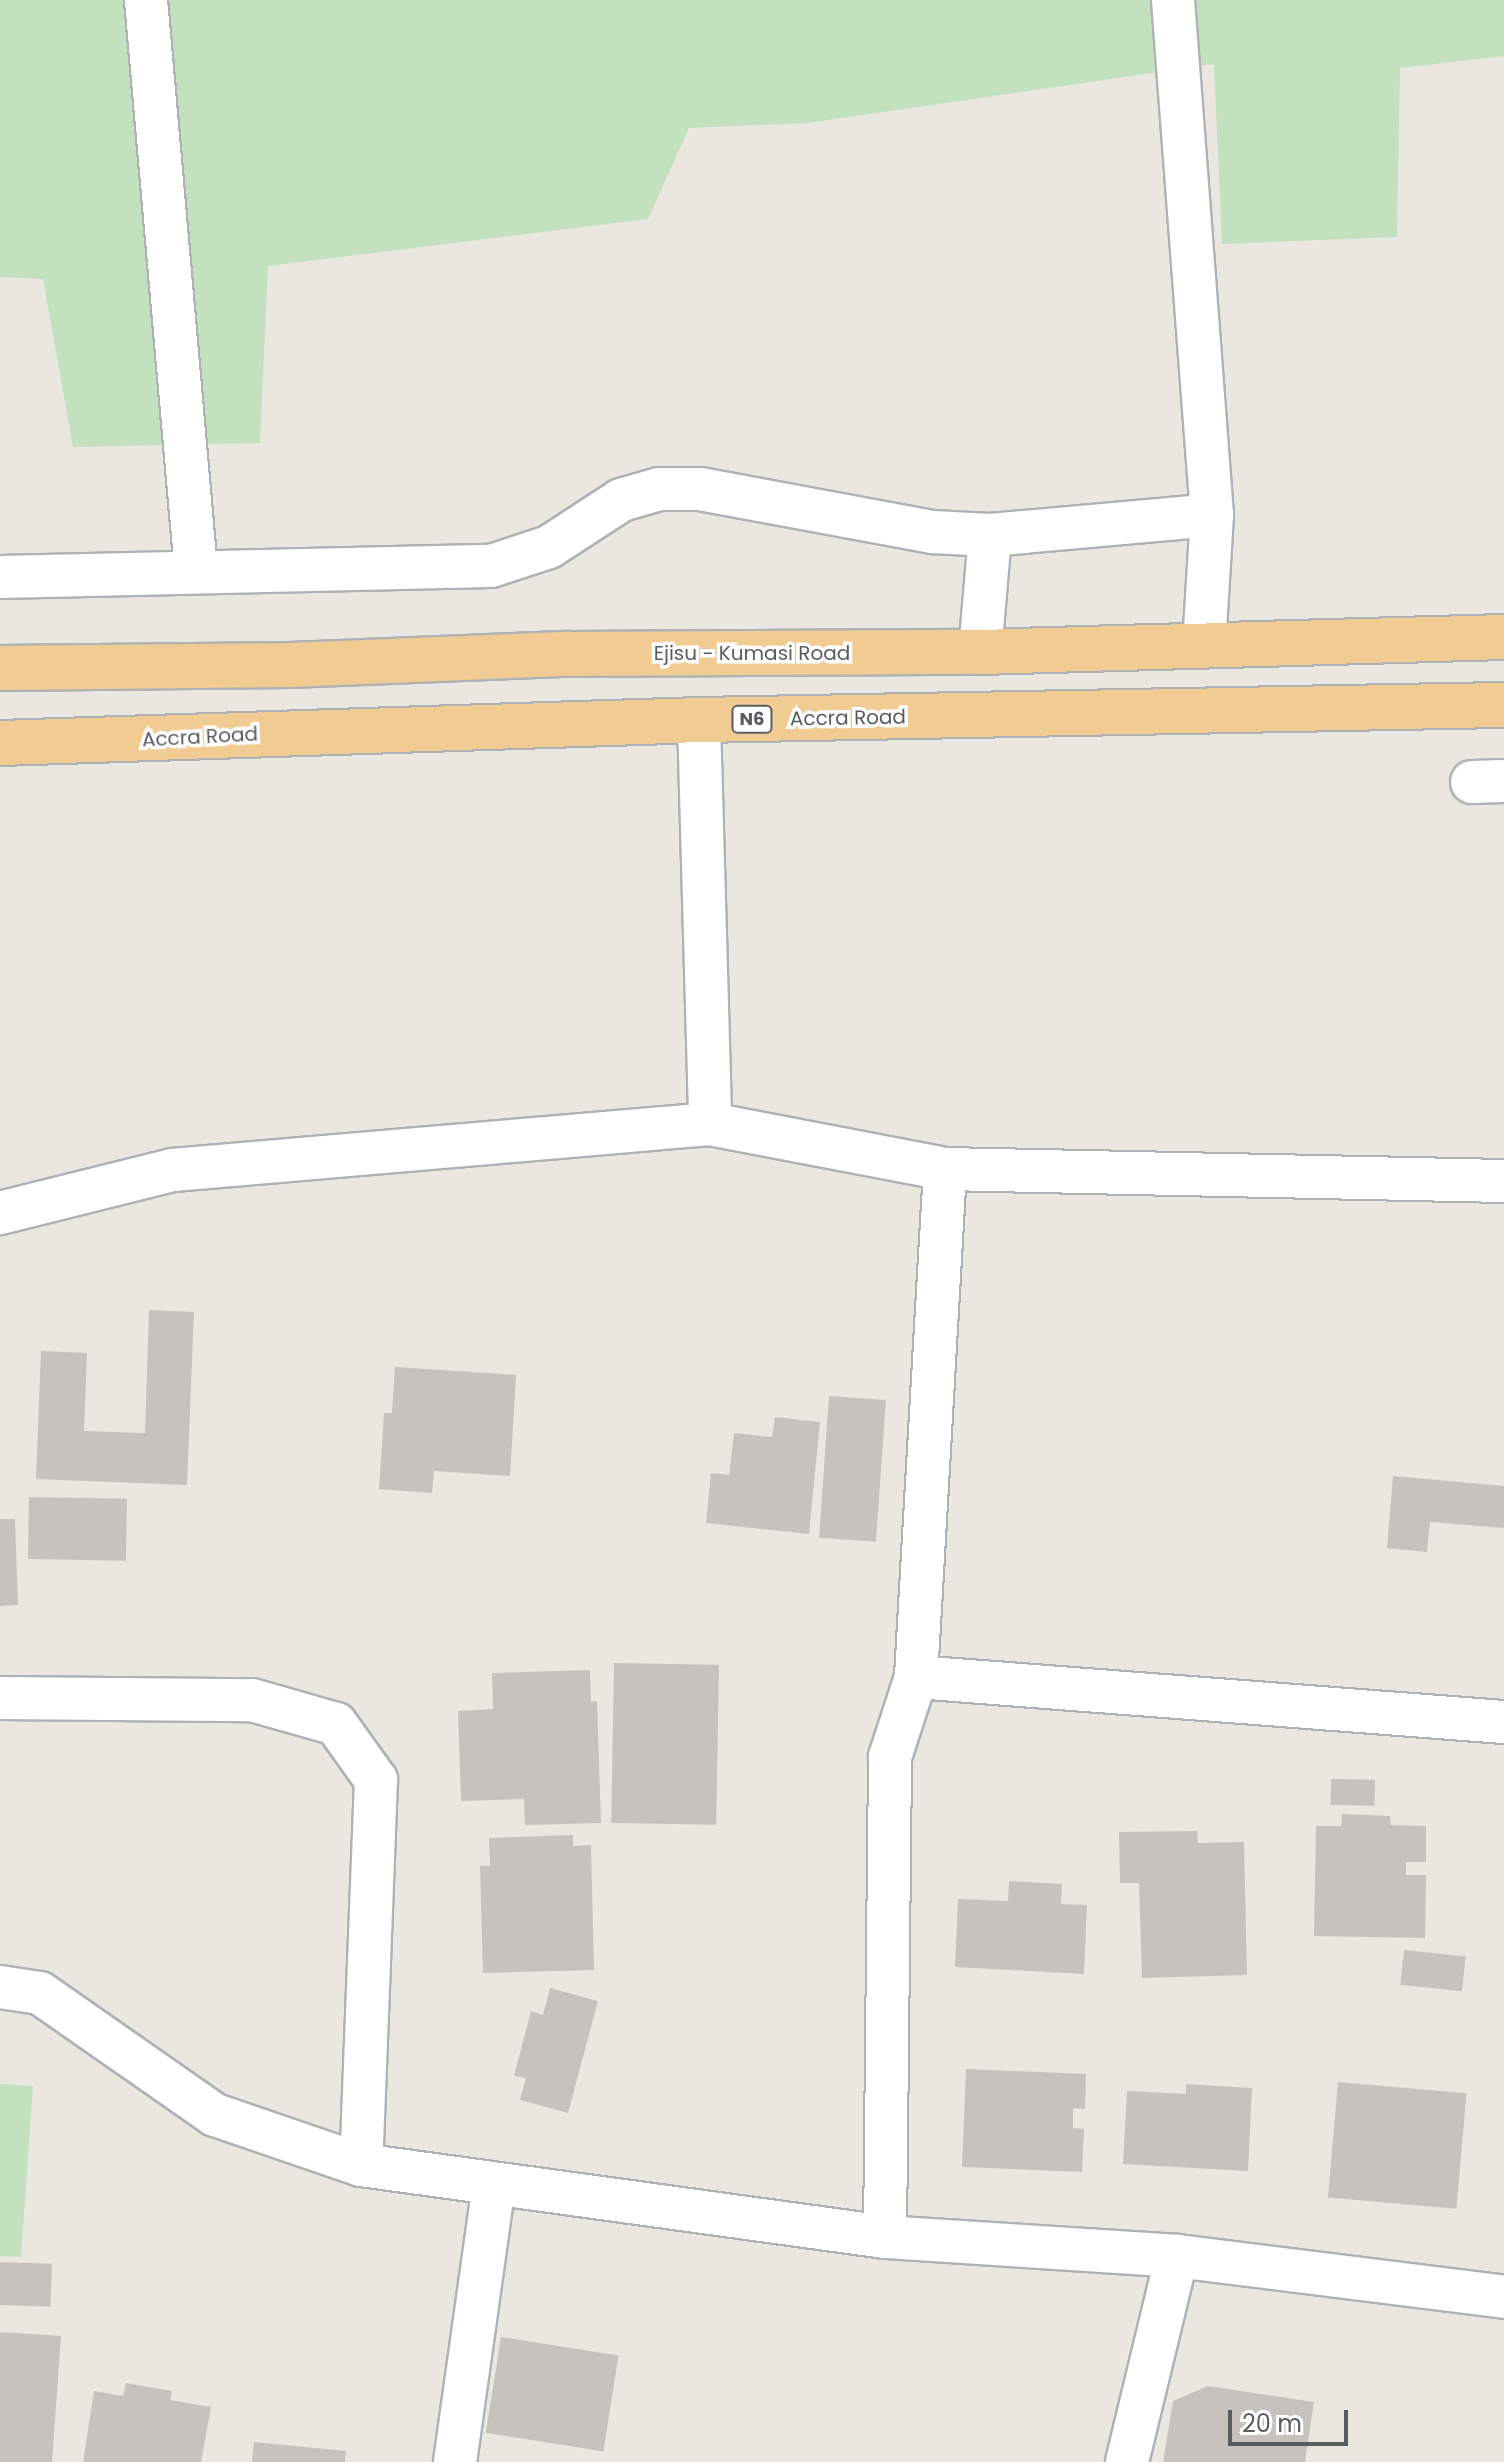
<!DOCTYPE html>
<style>
body{margin:0}
#map{position:relative;width:1504px;height:2462px;overflow:hidden;background:#eae7e1;font-family:Poppins,sans-serif}
div>[style]{position:absolute}
[style*='--x']{left:calc(var(--x)*1px);top:calc(var(--y)*1px);width:calc(var(--w)*1px);rotate:calc(var(--a)*1deg)}
.green>*{inset:0;background:#c3e0bf}
.building>*{inset:0;background:#c6c2bd;transform-origin:0 0}
.roads{filter:drop-shadow(2px 0 #aeb2b5) drop-shadow(-2px 0 #aeb2b5) drop-shadow(0 2px #aeb2b5) drop-shadow(0 -2px #aeb2b5)}
.minor>*{height:42px;margin:-21px;padding:0 21px;transform-origin:21px;border-radius:21px;background:#fff}
.highway>*{height:44px;margin:-22px;padding:0 22px;transform-origin:22px;border-radius:22px;background:#f0cc92}
span{translate:-50% -50%;white-space:nowrap;text-align:center;line-height:1.15;-webkit-text-stroke:7px #fff;paint-order:stroke}
.shield-label span{padding:2px 6px;background:#fff;border:2px solid;border-radius:6px;-webkit-text-stroke-width:0}
.shield-label{font-size:18px;color:#595d60;font-weight:700}
.street-label{font-size:20px;color:#595d60}
.scale{position:absolute;left:1228px;top:2410px;width:120px;height:36px;box-sizing:border-box;border:4px solid #595d60;border-top:0;padding-left:10px;font-size:24px;line-height:28px;white-space:nowrap;color:#595d60;-webkit-text-stroke:6px #fff;paint-order:stroke}
</style>
<div id="map">
<div class="green">
<div style="clip-path:polygon(0 0,1504px 0,1504px 56px,1400px 68px,1397px 237px,1222px 244px,1214px 64px,807px 123px,689px 128px,648px 219px,268px 266px,260px 443px,73px 447px,43px 279px,0 277px)"></div>
<div style="clip-path:polygon(0 2084px,33px 2086px,21px 2257px,0 2256px)"></div>
</div>
<div class="building">
<div style="clip-path:polygon(149px 1310px,194px 1312px,187px 1485px,36px 1479px,41px 1351px,87px 1353px,84px 1431px,145px 1433px)"></div>
<div style="clip-path:polygon(395px 1367px,516px 1375px,510px 1476px,434px 1471px,432px 1493px,379px 1489px,384px 1413px,392px 1413px)"></div>
<div style="left:829px;top:1396px;width:57px;height:142px;rotate:4deg"></div>
<div style="clip-path:polygon(775px 1417px,820px 1422px,809px 1534px,706px 1523px,711px 1473px,729px 1475px,734px 1433px,772px 1437px)"></div>
<div style="clip-path:polygon(1393px 1476px,1504px 1486px,1504px 1528px,1430px 1522px,1427px 1552px,1387px 1548px)"></div>
<div style="left:29px;top:1497px;width:98px;height:62px;rotate:1deg"></div>
<div style="clip-path:polygon(0 1519px,15px 1519px,18px 1605px,0 1606px)"></div>
<div style="left:614px;top:1663px;width:105px;height:160px;rotate:1deg"></div>
<div style="clip-path:polygon(590px 1670px,591px 1702px,597px 1701px,601px 1823px,525px 1825px,524px 1799px,461px 1801px,458px 1711px,493px 1709px,492px 1673px)"></div>
<div style="left:1331px;top:1779px;width:44px;height:26px;rotate:1deg"></div>
<div style="clip-path:polygon(1342px 1814px,1390px 1816px,1391px 1825px,1426px 1826px,1426px 1862px,1406px 1862px,1406px 1875px,1426px 1875px,1425px 1938px,1314px 1936px,1316px 1826px,1341px 1826px)"></div>
<div style="clip-path:polygon(1197px 1831px,1198px 1843px,1244px 1842px,1247px 1975px,1142px 1978px,1139px 1883px,1120px 1883px,1119px 1832px)"></div>
<div style="clip-path:polygon(573px 1835px,573px 1846px,591px 1845px,594px 1970px,483px 1973px,480px 1866px,490px 1866px,489px 1838px)"></div>
<div style="clip-path:polygon(1009px 1881px,1062px 1884px,1061px 1904px,1087px 1905px,1084px 1974px,955px 1967px,958px 1899px,1008px 1901px)"></div>
<div style="left:1404px;top:1950px;width:62px;height:35px;rotate:6deg"></div>
<div style="clip-path:polygon(550px 1988px,598px 2001px,568px 2113px,520px 2100px,526px 2078px,514px 2076px,531px 2011px,543px 2015px)"></div>
<div style="clip-path:polygon(966px 2069px,1086px 2074px,1085px 2109px,1073px 2108px,1073px 2128px,1084px 2129px,1082px 2172px,962px 2167px)"></div>
<div style="left:1338px;top:2082px;width:129px;height:116px;rotate:5deg"></div>
<div style="clip-path:polygon(1186px 2084px,1252px 2088px,1248px 2171px,1123px 2164px,1127px 2091px,1186px 2094px)"></div>
<div style="left:0;top:2262px;width:52px;height:43px;rotate:2deg"></div>
<div style="clip-path:polygon(0 2332px,61px 2336px,52px 2462px,0 2462px)"></div>
<div style="left:501px;top:2337px;width:119px;height:97px;rotate:9deg"></div>
<div style="clip-path:polygon(126px 2383px,172px 2391px,170px 2400px,211px 2407px,201px 2462px,83px 2462px,94px 2391px,123px 2396px)"></div>
<div style="clip-path:polygon(1208px 2386px,1314px 2402px,1305px 2462px,1163px 2462px,1173px 2401px)"></div>
<div style="clip-path:polygon(254px 2442px,346px 2451px,345px 2462px,252px 2462px)"></div>
</div>
<div class="roads">
<div class="minor">
<div style="--x:146;--y:0;--w:572;--a:84.99"></div>
<div style="--x:1173;--y:0;--w:516;--a:85.67"></div>
<div style="--x:1212;--y:515;--w:132;--a:93.5"></div>
<div style="--x:0;--y:577;--w:491;--a:-1.3"></div>
<div style="--x:491;--y:566;--w:61;--a:-18.1"></div>
<div style="--x:549;--y:547;--w:86;--a:-33.1"></div>
<div style="--x:621;--y:500;--w:40;--a:-16"></div>
<div style="--x:659;--y:489;--w:41;--a:0"></div>
<div style="--x:700;--y:489;--w:237;--a:10.5"></div>
<div style="--x:933;--y:532;--w:57;--a:3"></div>
<div style="--x:990;--y:535;--w:223;--a:-5.1"></div>
<div style="--x:980;--y:652;--w:117;--a:-85.1"></div>
<div style="--x:699;--y:720;--w:404;--a:88.4"></div>
<div style="--x:1472;--y:782;--w:32;--a:-2"></div>
<div style="--x:0;--y:1213;--w:178;--a:-14"></div>
<div style="--x:173;--y:1170;--w:539;--a:-4.9"></div>
<div style="--x:710;--y:1124;--w:239;--a:10.8"></div>
<div style="--x:945;--y:1169;--w:559;--a:1.23"></div>
<div style="--x:916;--y:1677;--w:590;--a:4.38"></div>
<div style="--x:0;--y:1698;--w:252;--a:0.5"></div>
<div style="--x:252;--y:1700;--w:87;--a:15.9"></div>
<div style="--x:336;--y:1724;--w:69;--a:54.5"></div>
<div style="--x:376;--y:1780;--w:385;--a:92.2"></div>
<div style="--x:0;--y:1987;--w:40;--a:8.5"></div>
<div style="--x:40;--y:1993;--w:213;--a:34.9"></div>
<div style="--x:215;--y:2115;--w:154;--a:18.9"></div>
<div style="--x:361;--y:2165;--w:529;--a:7.82"></div>
<div style="--x:885;--y:2237;--w:293;--a:3.7"></div>
<div style="--x:1177;--y:2256;--w:330;--a:7.1"></div>
<div style="--x:885;--y:2237;--w:480;--a:-89.4"></div>
<div style="--x:890;--y:1757;--w:84;--a:-72"></div>
<div style="--x:916;--y:1677;--w:509;--a:-86.73"></div>
<div style="--x:455;--y:2462;--w:280;--a:-82"></div>
<div style="--x:1127;--y:2462;--w:212;--a:-76.4"></div>
</div>
<div class="highway">
<div style="--x:0;--y:668;--w:290;--a:-0.6"></div>
<div style="--x:290;--y:665;--w:278;--a:-2.3"></div>
<div style="--x:568;--y:654;--w:412;--a:-0.3"></div>
<div style="--x:980;--y:652;--w:524;--a:-1.64"></div>
<div style="--x:0;--y:743;--w:699;--a:-1.88"></div>
<div style="--x:699;--y:720;--w:805;--a:-1.07"></div>
</div>
</div>
<div class="shield-label">
<span style="left:752px;top:719px">N6</span>
</div>
<div class="street-label">
<span style="left:752px;top:653px">Ejisu - Kumasi Road</span>
<span style="left:848px;top:718px;rotate:-1deg">Accra Road</span>
<span style="left:200px;top:737px;rotate:-3deg">Accra Road</span>
</div>
<div class="scale">20 m</div>
</div>
